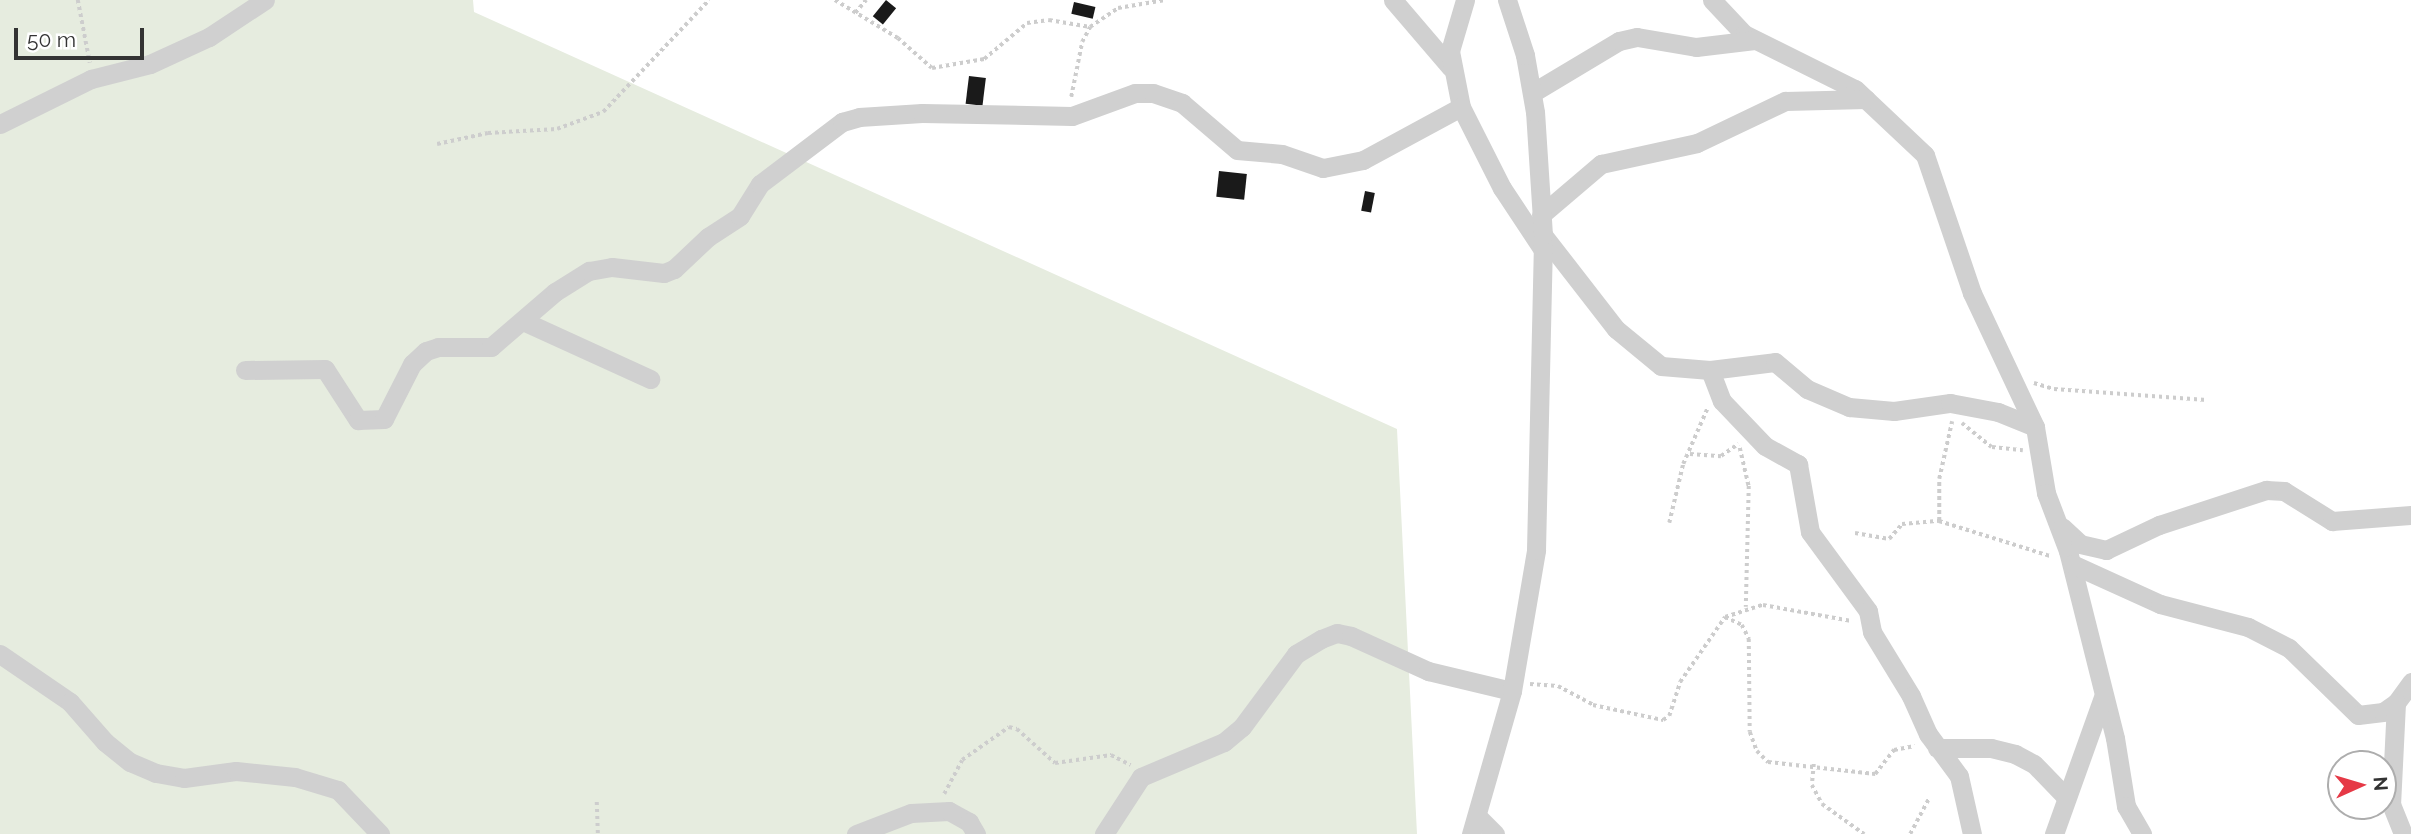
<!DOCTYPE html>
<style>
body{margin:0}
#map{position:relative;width:2411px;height:834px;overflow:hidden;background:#fff;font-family:Raleway,sans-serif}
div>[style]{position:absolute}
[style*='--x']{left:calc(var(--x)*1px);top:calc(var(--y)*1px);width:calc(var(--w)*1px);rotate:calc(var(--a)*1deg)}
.green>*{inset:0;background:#e6ecdf}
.building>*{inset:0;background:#1a1a1a;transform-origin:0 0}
.path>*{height:3.5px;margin-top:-1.75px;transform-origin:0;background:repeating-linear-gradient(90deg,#cdcdcd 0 3.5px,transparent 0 7px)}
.minor>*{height:19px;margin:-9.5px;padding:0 9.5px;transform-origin:9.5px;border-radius:9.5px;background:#d0d0d0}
span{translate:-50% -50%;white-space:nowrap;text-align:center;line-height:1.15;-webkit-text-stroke:7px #fff;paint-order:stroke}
.north{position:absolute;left:2327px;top:750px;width:70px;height:70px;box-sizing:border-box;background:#fff;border:2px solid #adadad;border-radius:50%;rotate:86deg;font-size:19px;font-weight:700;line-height:28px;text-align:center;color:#333}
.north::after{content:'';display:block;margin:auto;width:24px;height:32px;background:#e63946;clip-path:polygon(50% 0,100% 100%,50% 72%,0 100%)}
.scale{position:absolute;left:14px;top:28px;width:130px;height:32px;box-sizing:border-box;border:4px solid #333;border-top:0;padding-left:9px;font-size:21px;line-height:24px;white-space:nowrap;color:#333;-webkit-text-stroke:5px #fff;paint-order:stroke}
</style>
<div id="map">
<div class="green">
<div style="clip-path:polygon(0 0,473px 0,474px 12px,1397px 429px,1417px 834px,0 834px)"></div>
</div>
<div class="building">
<div style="left:886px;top:0;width:13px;height:21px;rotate:39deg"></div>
<div style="left:1074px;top:2px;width:22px;height:12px;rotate:13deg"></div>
<div style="left:969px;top:76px;width:17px;height:28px;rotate:7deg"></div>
<div style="left:1219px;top:171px;width:28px;height:26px;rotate:6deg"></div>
<div style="left:1365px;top:191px;width:10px;height:20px;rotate:11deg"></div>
</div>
<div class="path">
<div style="--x:78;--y:0;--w:64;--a:79.2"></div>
<div style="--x:835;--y:0;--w:74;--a:31.1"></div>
<div style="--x:898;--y:38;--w:45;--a:41.4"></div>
<div style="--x:932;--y:68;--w:53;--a:-9.8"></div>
<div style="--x:984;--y:59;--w:56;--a:-39.9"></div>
<div style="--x:1027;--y:23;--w:22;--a:-8"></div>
<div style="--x:1049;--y:20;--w:42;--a:9.7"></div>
<div style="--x:855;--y:13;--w:17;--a:-50"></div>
<div style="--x:1071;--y:97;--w:56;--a:-78.7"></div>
<div style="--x:1082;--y:42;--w:17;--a:-62"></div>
<div style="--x:1090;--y:27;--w:34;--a:-34"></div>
<div style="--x:1118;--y:8;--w:48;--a:-9.7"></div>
<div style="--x:437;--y:144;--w:52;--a:-12.2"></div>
<div style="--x:488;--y:133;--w:69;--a:-3.3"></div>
<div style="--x:557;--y:129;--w:49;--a:-20.3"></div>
<div style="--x:603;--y:112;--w:154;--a:-46.6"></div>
<div style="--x:2034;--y:383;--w:21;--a:17"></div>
<div style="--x:2054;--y:389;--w:153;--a:4.1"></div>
<div style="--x:1962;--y:423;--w:38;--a:39"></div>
<div style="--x:1992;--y:447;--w:31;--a:6"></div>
<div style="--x:1740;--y:448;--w:39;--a:77"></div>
<div style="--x:1749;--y:486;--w:121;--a:91.4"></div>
<div style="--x:1690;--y:454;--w:31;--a:4"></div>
<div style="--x:1721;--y:456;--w:21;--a:-35"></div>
<div style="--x:1939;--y:521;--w:42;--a:-90"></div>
<div style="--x:1939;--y:479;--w:59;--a:-77.4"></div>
<div style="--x:1669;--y:523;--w:61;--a:-76.7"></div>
<div style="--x:1683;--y:464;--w:60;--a:-66.4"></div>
<div style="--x:1855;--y:533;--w:35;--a:10"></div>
<div style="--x:1889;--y:539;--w:20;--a:-49"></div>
<div style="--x:1902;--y:524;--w:37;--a:-5"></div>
<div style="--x:1939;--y:521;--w:116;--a:17.5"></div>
<div style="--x:1725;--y:617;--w:19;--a:25"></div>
<div style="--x:1742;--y:625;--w:16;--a:63"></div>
<div style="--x:1749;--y:639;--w:93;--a:89.4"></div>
<div style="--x:1750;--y:732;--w:20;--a:70"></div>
<div style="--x:1757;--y:751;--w:16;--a:45"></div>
<div style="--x:1768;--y:762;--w:108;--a:6.4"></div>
<div style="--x:1875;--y:774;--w:31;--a:-52"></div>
<div style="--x:1894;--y:750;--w:21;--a:-11"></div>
<div style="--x:1530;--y:684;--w:28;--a:4"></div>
<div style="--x:1558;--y:686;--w:40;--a:28"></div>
<div style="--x:1593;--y:705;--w:72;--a:12.1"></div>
<div style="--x:1663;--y:720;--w:7;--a:-34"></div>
<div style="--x:1669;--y:716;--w:36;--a:-72"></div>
<div style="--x:1680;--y:682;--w:79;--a:-55.3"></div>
<div style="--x:1725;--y:617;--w:40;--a:-18"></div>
<div style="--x:1763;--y:605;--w:90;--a:10.2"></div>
<div style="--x:1814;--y:764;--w:21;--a:95"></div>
<div style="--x:1812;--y:785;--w:21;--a:62"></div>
<div style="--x:1822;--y:804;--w:52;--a:35.5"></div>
<div style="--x:944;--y:794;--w:38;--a:-62"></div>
<div style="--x:962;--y:760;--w:57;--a:-35.1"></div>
<div style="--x:1009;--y:727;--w:8;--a:14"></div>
<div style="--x:1017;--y:729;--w:51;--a:41.8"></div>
<div style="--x:1055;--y:763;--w:57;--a:-8.1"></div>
<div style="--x:1111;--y:755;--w:22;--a:27"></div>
<div style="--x:597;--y:802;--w:32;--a:88"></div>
<div style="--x:1910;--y:834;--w:40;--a:-62"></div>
</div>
<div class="minor">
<div style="--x:1393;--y:0;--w:89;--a:49.5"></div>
<div style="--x:1465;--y:0;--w:53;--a:106.4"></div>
<div style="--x:1450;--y:51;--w:57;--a:78.9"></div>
<div style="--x:1461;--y:107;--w:91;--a:63.2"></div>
<div style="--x:1502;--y:188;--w:74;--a:56.5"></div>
<div style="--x:1712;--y:0;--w:47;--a:46.7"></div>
<div style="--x:1744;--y:34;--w:124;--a:26.4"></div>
<div style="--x:1855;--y:89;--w:96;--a:43.3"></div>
<div style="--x:1925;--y:155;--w:146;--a:71.2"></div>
<div style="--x:1972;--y:293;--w:148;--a:64.8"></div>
<div style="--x:2035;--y:427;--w:67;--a:80.5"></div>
<div style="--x:2046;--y:493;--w:62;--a:69.2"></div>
<div style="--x:2068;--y:551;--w:193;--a:75.9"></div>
<div style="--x:2115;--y:738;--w:69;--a:80.8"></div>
<div style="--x:2126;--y:806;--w:32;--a:60"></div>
<div style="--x:1532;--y:93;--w:101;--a:-30.9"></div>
<div style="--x:1619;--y:41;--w:18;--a:-13"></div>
<div style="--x:1637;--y:37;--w:60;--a:9.6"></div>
<div style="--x:1696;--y:47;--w:59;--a:-6.8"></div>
<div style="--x:0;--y:124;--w:102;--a:-26.3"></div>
<div style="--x:91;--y:79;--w:61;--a:-14.3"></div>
<div style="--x:150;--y:64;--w:65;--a:-24.6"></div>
<div style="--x:209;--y:37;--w:67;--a:-33.5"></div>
<div style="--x:1541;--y:215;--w:79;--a:-40.4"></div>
<div style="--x:1601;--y:164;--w:98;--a:-12.3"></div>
<div style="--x:1697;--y:143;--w:98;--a:-25.5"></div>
<div style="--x:1785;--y:101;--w:81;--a:-1.4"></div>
<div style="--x:1543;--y:235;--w:119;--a:52.2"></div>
<div style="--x:1616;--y:329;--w:58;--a:39.4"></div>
<div style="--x:1661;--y:366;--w:49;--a:4.7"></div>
<div style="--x:1710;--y:370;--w:65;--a:-7"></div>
<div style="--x:1775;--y:362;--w:42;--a:40.2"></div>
<div style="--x:1807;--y:389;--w:46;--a:23.2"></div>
<div style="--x:1849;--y:407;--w:45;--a:5.1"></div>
<div style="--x:1894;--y:411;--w:57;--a:-8.1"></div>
<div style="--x:1950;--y:403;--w:49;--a:10.6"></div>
<div style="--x:1998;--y:412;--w:40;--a:22"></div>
<div style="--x:523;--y:321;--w:140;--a:24.5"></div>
<div style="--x:245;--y:370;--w:80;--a:-0.7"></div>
<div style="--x:325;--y:369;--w:61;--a:57.1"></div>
<div style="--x:358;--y:420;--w:26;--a:-2"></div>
<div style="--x:384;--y:419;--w:62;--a:-63"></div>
<div style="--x:412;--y:364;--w:19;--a:-43"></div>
<div style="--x:426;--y:351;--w:13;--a:-18"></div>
<div style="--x:438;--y:347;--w:53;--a:0"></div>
<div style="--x:491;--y:347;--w:84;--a:-40.7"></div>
<div style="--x:555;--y:292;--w:40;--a:-32"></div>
<div style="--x:589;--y:271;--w:23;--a:-10"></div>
<div style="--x:612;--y:267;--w:52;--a:6.6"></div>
<div style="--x:664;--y:273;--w:11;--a:-22"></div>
<div style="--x:674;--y:269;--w:47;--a:-43.3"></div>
<div style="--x:708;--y:237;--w:38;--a:-33"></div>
<div style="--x:740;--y:216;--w:38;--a:-58"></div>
<div style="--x:760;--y:184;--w:103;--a:-37.1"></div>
<div style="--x:842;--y:122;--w:18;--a:-16"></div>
<div style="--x:859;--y:117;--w:63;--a:-3.6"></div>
<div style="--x:922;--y:113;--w:150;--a:1.1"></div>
<div style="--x:1072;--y:116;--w:67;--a:-20.1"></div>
<div style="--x:1135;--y:93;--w:18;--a:0"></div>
<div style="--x:1153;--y:93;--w:31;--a:19"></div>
<div style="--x:1182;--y:103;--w:72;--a:40.5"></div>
<div style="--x:1237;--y:150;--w:45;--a:5.1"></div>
<div style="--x:1282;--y:154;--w:43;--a:18.9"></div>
<div style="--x:1323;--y:168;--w:41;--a:-11.3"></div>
<div style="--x:1363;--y:160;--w:111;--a:-28.4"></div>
<div style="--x:1710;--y:370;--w:33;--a:69"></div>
<div style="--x:1722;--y:401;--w:62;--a:46.3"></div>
<div style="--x:1765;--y:446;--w:38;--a:29"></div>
<div style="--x:1798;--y:464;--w:69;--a:80"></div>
<div style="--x:1810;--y:532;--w:98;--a:53.7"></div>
<div style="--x:1868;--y:611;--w:21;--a:79"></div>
<div style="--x:1872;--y:632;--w:75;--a:58.6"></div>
<div style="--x:1911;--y:696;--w:42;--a:65.9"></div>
<div style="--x:1928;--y:734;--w:52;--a:53.6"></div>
<div style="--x:1959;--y:776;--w:59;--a:77.4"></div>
<div style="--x:2062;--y:527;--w:25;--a:43"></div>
<div style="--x:2080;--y:544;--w:27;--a:13"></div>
<div style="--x:2106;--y:550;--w:59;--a:-25.3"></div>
<div style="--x:2159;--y:525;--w:113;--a:-18.1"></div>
<div style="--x:2266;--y:490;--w:18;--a:3"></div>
<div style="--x:2284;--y:491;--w:57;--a:32"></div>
<div style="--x:2332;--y:521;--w:79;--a:-4.3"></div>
<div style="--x:2072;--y:564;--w:97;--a:24.4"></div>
<div style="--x:2160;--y:604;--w:91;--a:14.6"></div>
<div style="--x:2248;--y:627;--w:46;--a:27.1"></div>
<div style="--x:2289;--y:648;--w:96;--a:44.2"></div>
<div style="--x:2358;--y:715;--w:25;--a:-7"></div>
<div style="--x:2383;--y:712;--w:16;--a:-35"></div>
<div style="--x:2396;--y:703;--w:26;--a:-54"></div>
<div style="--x:0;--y:654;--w:85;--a:34.4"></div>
<div style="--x:70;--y:702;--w:53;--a:48.8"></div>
<div style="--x:105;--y:742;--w:32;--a:39"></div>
<div style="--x:130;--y:762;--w:28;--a:23"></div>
<div style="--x:156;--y:773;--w:28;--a:10"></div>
<div style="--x:184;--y:778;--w:52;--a:-7.7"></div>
<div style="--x:236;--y:771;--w:59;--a:5.8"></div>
<div style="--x:295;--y:777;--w:45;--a:16.8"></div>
<div style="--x:338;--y:790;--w:61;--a:46.3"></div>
<div style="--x:2396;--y:703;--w:101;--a:92.8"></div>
<div style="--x:2391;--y:804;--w:32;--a:68"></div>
<div style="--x:1937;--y:748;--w:54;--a:0"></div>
<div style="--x:1991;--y:748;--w:25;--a:14"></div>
<div style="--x:2015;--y:754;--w:21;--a:28"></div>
<div style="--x:2034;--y:764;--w:46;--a:45.9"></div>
<div style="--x:1478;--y:817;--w:24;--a:45"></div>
<div style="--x:856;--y:834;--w:59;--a:-20.9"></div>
<div style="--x:911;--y:813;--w:38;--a:-3"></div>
<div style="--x:949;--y:811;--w:23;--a:29"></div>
<div style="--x:969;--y:822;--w:14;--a:60"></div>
<div style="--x:1104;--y:834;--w:68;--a:-57"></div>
<div style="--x:1141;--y:777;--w:90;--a:-22.9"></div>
<div style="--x:1224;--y:742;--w:23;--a:-40"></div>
<div style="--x:1242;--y:727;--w:91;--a:-53.5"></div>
<div style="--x:1296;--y:654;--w:29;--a:-31"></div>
<div style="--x:1321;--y:639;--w:17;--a:-21"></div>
<div style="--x:1337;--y:633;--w:14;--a:12"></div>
<div style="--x:1351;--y:636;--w:85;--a:24.4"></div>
<div style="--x:1428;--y:671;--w:86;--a:13.4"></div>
<div style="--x:1471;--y:834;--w:149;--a:-74"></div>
<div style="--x:1512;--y:691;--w:143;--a:-80.3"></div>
<div style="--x:1536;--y:550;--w:315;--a:-88.7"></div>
<div style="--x:1543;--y:235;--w:123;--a:-93.7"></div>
<div style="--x:1535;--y:112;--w:58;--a:-100"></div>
<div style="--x:1525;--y:55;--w:58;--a:-108.1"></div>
<div style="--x:2054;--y:834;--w:145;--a:-70.3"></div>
</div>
<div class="north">N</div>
<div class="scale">50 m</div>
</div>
